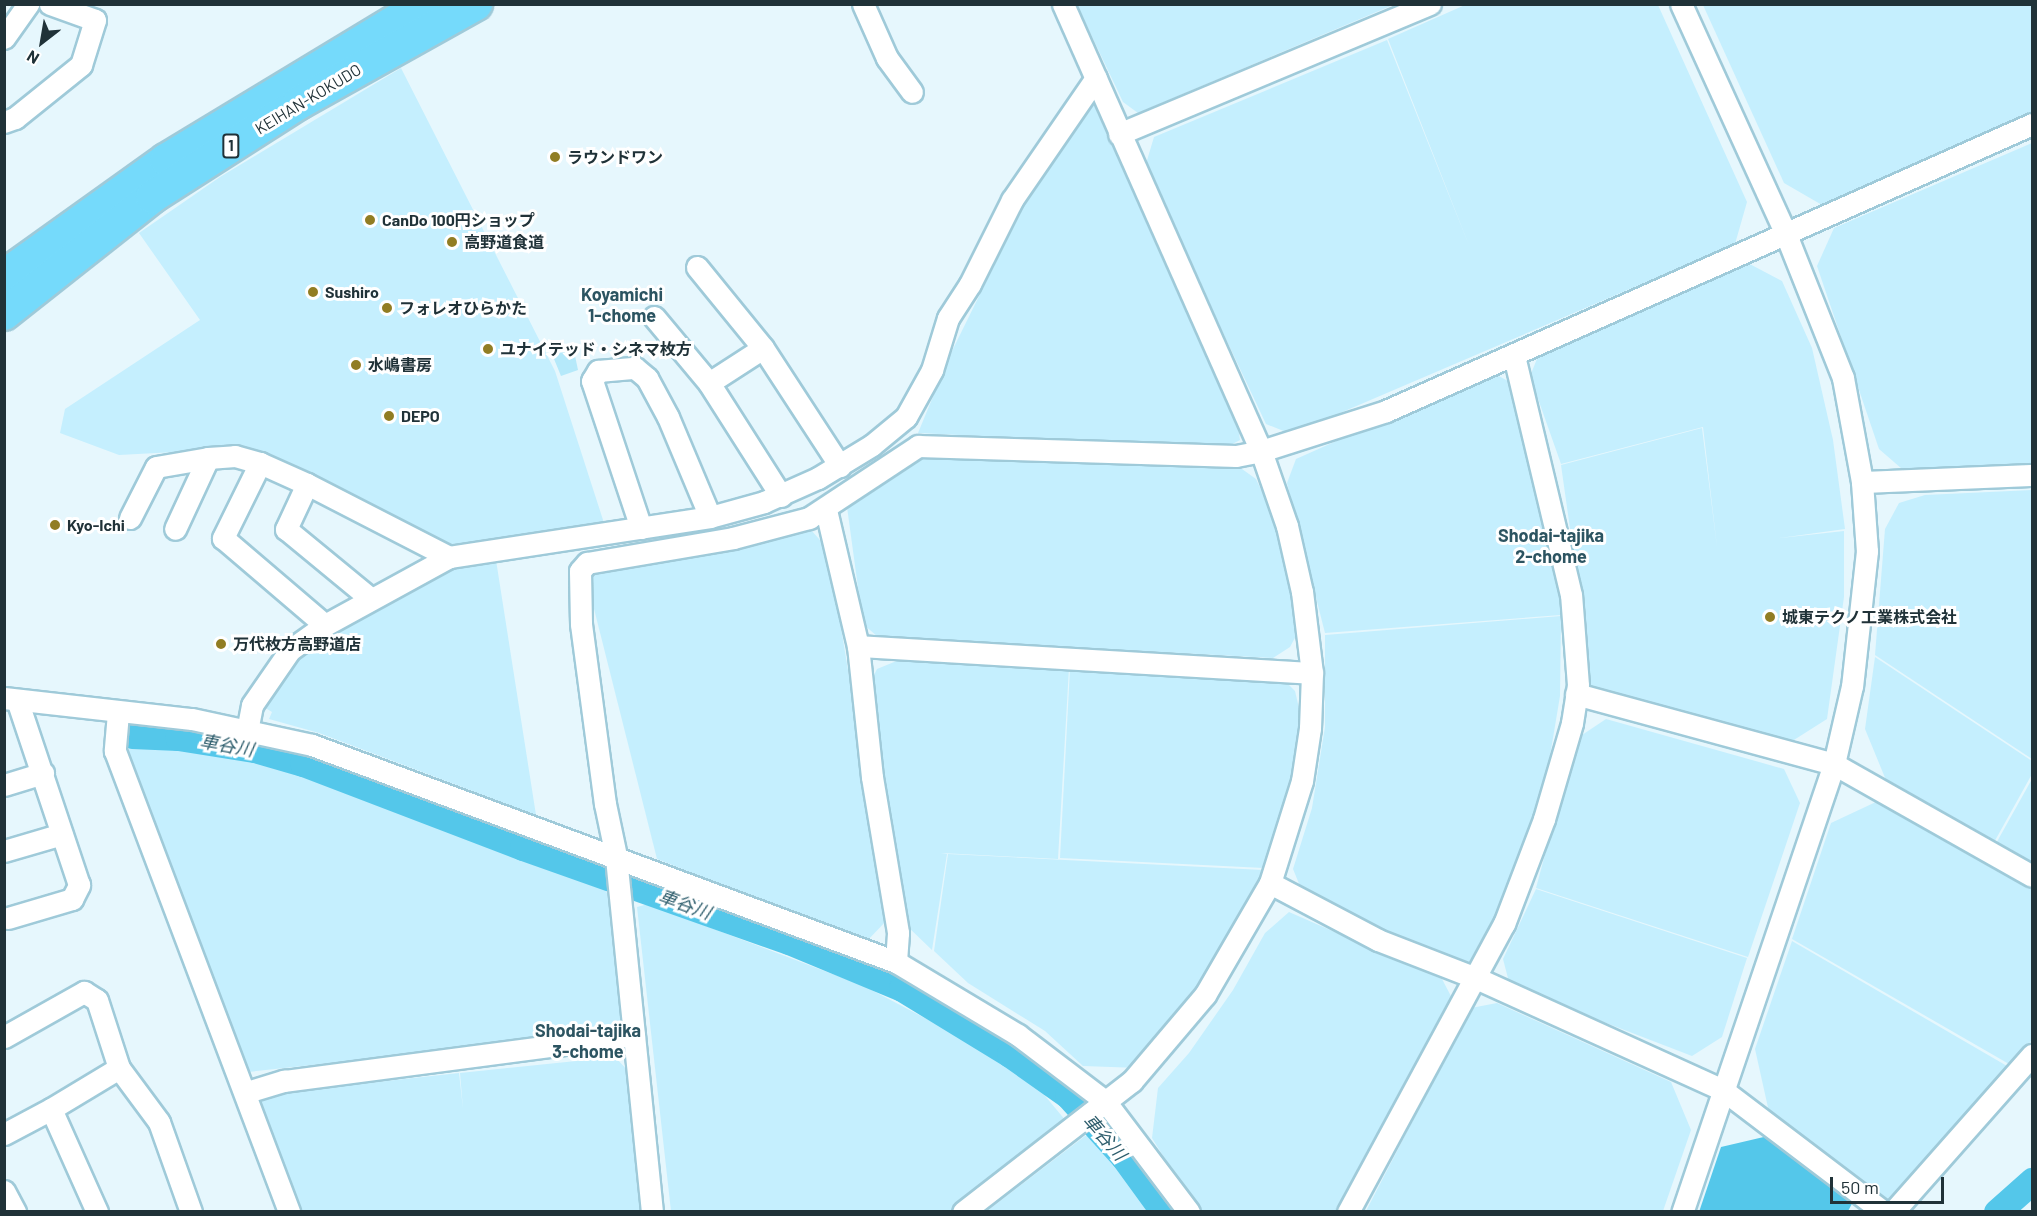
<!DOCTYPE html>
<meta charset="utf-8">
<style>
body{margin:0}
#map{position:relative;width:2037px;height:1216px;overflow:hidden;background:#e6f7fd;font-family:Barlow,"Noto Sans JP",sans-serif}
div>[style]{position:absolute}
[style*='--x']{left:calc(var(--x)*1px);top:calc(var(--y)*1px);width:calc(var(--w)*1px);rotate:calc(var(--a)*1deg)}
.built>*{inset:0;background:#c5effe}
.green>*{inset:0;background:#b5e9fa}
.water>*{inset:0;background:#54c7ea}
.river>*{height:27px;margin:-13.5px;padding:0 13.5px;transform-origin:13.5px;border-radius:13.5px;background:#54c7ea}
.roads{filter:drop-shadow(2px 0 #9fcad9) drop-shadow(-2px 0 #9fcad9) drop-shadow(0 2px #9fcad9) drop-shadow(0 -2px #9fcad9)}
.minor>*{height:21px;margin:-10.5px;padding:0 10.5px;transform-origin:10.5px;border-radius:10.5px;background:#fff}
.highway>*{height:32px;margin:-16px;padding:0 16px;transform-origin:16px;border-radius:16px;background:#75dafb}
.dots>*{width:16px;height:16px;translate:-50% -50%;box-sizing:border-box;border:3px solid #fff;border-radius:50%}
span{translate:-50% -50%;white-space:nowrap;text-align:center;line-height:1.15;-webkit-text-stroke:6px #fff;paint-order:stroke}
.shield-label span{padding:2px 4px;background:#fff;border:2px solid;border-radius:4px;-webkit-text-stroke-width:0}
.shield-label{font-size:15px;color:#203238;font-weight:700}
.street-label{font-size:16px;color:#203238}
.poi-label{font-size:16px;color:#203238;font-weight:700}
.left{translate:0 -50%;text-align:left}
.neighbourhood-label{font-size:18px;color:#2c5461;font-weight:700}
.water-label{font-size:18px;color:#2d5d6c;font-style:italic}
.frame{position:absolute;inset:0;border:6px solid #203238;pointer-events:none}
.north{position:absolute;left:12px;top:12px;width:60px;height:60px;-webkit-text-stroke:4px #fff;paint-order:stroke;rotate:211deg;font-size:16px;font-weight:700;line-height:24px;text-align:center;color:#203238}
.north::after{content:'';display:block;margin:auto;width:21px;height:27px;background:#203238;clip-path:polygon(50% 0,100% 100%,50% 72%,0 100%)}
.scale{position:absolute;left:1830px;top:1177px;width:114px;height:27px;box-sizing:border-box;border:3px solid #203238;border-top:0;padding-left:8px;font-size:18px;line-height:21px;white-space:nowrap;color:#203238;-webkit-text-stroke:4px #fff;paint-order:stroke}
</style>
<div id="map">
<div class="built">
<div style="clip-path:polygon(1077px 5px,1393px 5px,1138px 113px,1123px 102px)"></div>
<div style="clip-path:polygon(1465px 5px,1658px 5px,1747px 202px,1735px 244px,1291px 434px,1266px 424px,1145px 167px,1154px 137px,1387px 40px,1470px 248px,1388px 39px)"></div>
<div style="clip-path:polygon(1703px 5px,2032px 5px,2032px 112px,1822px 205px,1784px 183px)"></div>
<div style="clip-path:polygon(401px 68px,555px 371px,604px 523px,451px 550px,250px 448px,119px 455px,60px 433px,65px 409px,200px 320px,139px 233px,220px 177px)"></div>
<div style="clip-path:polygon(1092px 98px,1238px 427px,1240px 440px,1225px 448px,918px 433px,951px 353px,1053px 146px)"></div>
<div style="clip-path:polygon(2032px 143px,2032px 469px,1909px 475px,1879px 449px,1817px 266px,1834px 228px)"></div>
<div style="clip-path:polygon(1744px 261px,1782px 281px,1812px 348px,1833px 440px,1845px 529px,1772px 539px,1844px 531px,1844px 597px,1827px 719px,1786px 745px,1601px 696px,1582px 680px,1579px 592px,1561px 465px,1702px 428px,1717px 547px,1703px 427px,1561px 464px,1530px 376px,1539px 354px)"></div>
<div style="clip-path:polygon(1491px 372px,1510px 382px,1561px 586px,1561px 615px,1325px 633px,1287px 483px,1296px 459px)"></div>
<div style="clip-path:polygon(927px 454px,1242px 469px,1256px 479px,1282px 534px,1297px 634px,1290px 647px,1273px 658px,878px 637px,863px 624px,847px 507px,913px 459px)"></div>
<div style="clip-path:polygon(2032px 490px,2032px 759px,1875px 655px,1885px 529px,1899px 503px,1925px 495px)"></div>
<div style="clip-path:polygon(811px 530px,828px 549px,889px 918px,866px 942px,657px 859px,587px 581px,602px 568px)"></div>
<div style="clip-path:polygon(496px 560px,536px 815px,319px 733px,269px 719px,272px 712px,262px 706px,296px 653px,439px 569px)"></div>
<div style="clip-path:polygon(1561px 616px,1560px 696px,1541px 810px,1478px 959px,1459px 966px,1304px 896px,1293px 869px,1312px 808px,1325px 727px,1325px 635px)"></div>
<div style="clip-path:polygon(1875px 657px,2032px 761px,2032px 774px,1992px 846px,1888px 785px,1865px 729px)"></div>
<div style="clip-path:polygon(899px 660px,1069px 668px,1058px 859px,941px 853px,947px 854px,932px 950px,906px 925px,869px 685px,877px 669px)"></div>
<div style="clip-path:polygon(1070px 669px,1278px 678px,1288px 684px,1295px 691px,1299px 708px,1298px 737px,1284px 816px,1264px 868px,1060px 858px)"></div>
<div style="clip-path:polygon(1606px 719px,1784px 769px,1800px 803px,1748px 957px,1536px 888px,1576px 739px)"></div>
<div style="clip-path:polygon(131px 742px,259px 758px,600px 884px,611px 898px,627px 1017px,619px 1032px,248px 1072px,127px 758px)"></div>
<div style="clip-path:polygon(2032px 779px,2032px 868px,1994px 847px)"></div>
<div style="clip-path:polygon(1878px 801px,2032px 889px,2032px 1040px,2009px 1064px,1792px 939px,1831px 823px)"></div>
<div style="clip-path:polygon(948px 854px,1263px 870px,1221px 961px,1139px 1068px,1083px 1066px,1045px 1031px,968px 983px,934px 951px)"></div>
<div style="clip-path:polygon(1536px 889px,1747px 958px,1722px 1037px,1692px 1056px,1510px 986px,1503px 959px)"></div>
<div style="clip-path:polygon(648px 904px,864px 986px,957px 1035px,1036px 1085px,1066px 1121px,951px 1211px,671px 1211px,637px 907px)"></div>
<div style="clip-path:polygon(1289px 912px,1442px 979px,1453px 1000px,1338px 1211px,1197px 1211px,1152px 1138px,1158px 1088px,1189px 1053px,1233px 990px,1265px 933px)"></div>
<div style="clip-path:polygon(1792px 941px,2007px 1066px,1888px 1200px,1769px 1112px,1755px 1049px)"></div>
<div style="clip-path:polygon(1497px 1003px,1671px 1082px,1691px 1130px,1663px 1211px,1366px 1211px,1471px 1008px)"></div>
<div style="clip-path:polygon(615px 1057px,633px 1076px,651px 1211px,299px 1211px,259px 1104px,268px 1094px,459px 1073px,463px 1109px,460px 1073px)"></div>
<div style="clip-path:polygon(1085px 1136px,1098px 1136px,1150px 1211px,987px 1211px)"></div>
</div>
<div class="green">
<div style="clip-path:polygon(574px 351px,578px 370px,561px 376px,552px 354px)"></div>
</div>
<div class="water">
<div style="clip-path:polygon(1768px 1136px,1853px 1202px,1848px 1211px,1699px 1212px,1721px 1147px)"></div>
</div>
<div class="river">
<div style="--x:132;--y:735;--w:46;--a:2.5"></div>
<div style="--x:178;--y:737;--w:78;--a:8.9"></div>
<div style="--x:255;--y:749;--w:50;--a:16.3"></div>
<div style="--x:303;--y:763;--w:235;--a:20.9"></div>
<div style="--x:523;--y:847;--w:282;--a:19.5"></div>
<div style="--x:789;--y:941;--w:122;--a:22.6"></div>
<div style="--x:902;--y:988;--w:127;--a:31.4"></div>
<div style="--x:1010;--y:1054;--w:71;--a:35.3"></div>
<div style="--x:1068;--y:1095;--w:84;--a:47.9"></div>
<div style="--x:1124;--y:1157;--w:68;--a:54"></div>
<div style="--x:1997;--y:1212;--w:47;--a:-41.5"></div>
</div>
<div class="roads">
<div class="minor">
<div style="--x:863;--y:4;--w:59;--a:66"></div>
<div style="--x:887;--y:58;--w:42;--a:53.7"></div>
<div style="--x:1681;--y:4;--w:251;--a:65.5"></div>
<div style="--x:1785;--y:232;--w:157;--a:68.3"></div>
<div style="--x:1843;--y:378;--w:106;--a:79.6"></div>
<div style="--x:1862;--y:482;--w:69;--a:85.9"></div>
<div style="--x:1867;--y:551;--w:136;--a:96.3"></div>
<div style="--x:1852;--y:686;--w:80;--a:103"></div>
<div style="--x:1834;--y:764;--w:473;--a:108.7"></div>
<div style="--x:4;--y:38;--w:42;--a:-54.8"></div>
<div style="--x:4;--y:122;--w:12;--a:-20"></div>
<div style="--x:15;--y:118;--w:85;--a:-38.8"></div>
<div style="--x:81;--y:65;--w:47;--a:-72.7"></div>
<div style="--x:95;--y:20;--w:48;--a:-160.4"></div>
<div style="--x:1119;--y:134;--w:337;--a:-22.7"></div>
<div style="--x:697;--y:267;--w:104;--a:50.8"></div>
<div style="--x:763;--y:348;--w:64;--a:147.1"></div>
<div style="--x:654;--y:317;--w:86;--a:50.2"></div>
<div style="--x:709;--y:383;--w:134;--a:57.5"></div>
<div style="--x:763;--y:348;--w:141;--a:56.9"></div>
<div style="--x:208;--y:458;--w:27;--a:-4"></div>
<div style="--x:235;--y:456;--w:26;--a:16"></div>
<div style="--x:260;--y:463;--w:84;--a:116.3"></div>
<div style="--x:223;--y:538;--w:134;--a:40.5"></div>
<div style="--x:260;--y:463;--w:51;--a:24.1"></div>
<div style="--x:307;--y:484;--w:50;--a:115"></div>
<div style="--x:286;--y:529;--w:110;--a:39.5"></div>
<div style="--x:1862;--y:482;--w:170;--a:-2.4"></div>
<div style="--x:307;--y:484;--w:160;--a:27.2"></div>
<div style="--x:826;--y:510;--w:140;--a:76.8"></div>
<div style="--x:858;--y:646;--w:132;--a:83.9"></div>
<div style="--x:872;--y:777;--w:158;--a:80.5"></div>
<div style="--x:898;--y:933;--w:29;--a:94"></div>
<div style="--x:130;--y:518;--w:57;--a:-63"></div>
<div style="--x:156;--y:467;--w:53;--a:-9.8"></div>
<div style="--x:208;--y:458;--w:78;--a:114.9"></div>
<div style="--x:641;--y:528;--w:155;--a:-108.4"></div>
<div style="--x:592;--y:381;--w:12;--a:-59"></div>
<div style="--x:598;--y:371;--w:37;--a:-5"></div>
<div style="--x:635;--y:368;--w:16;--a:40"></div>
<div style="--x:647;--y:378;--w:44;--a:61.7"></div>
<div style="--x:668;--y:417;--w:108;--a:67.2"></div>
<div style="--x:858;--y:646;--w:455;--a:3.4"></div>
<div style="--x:1576;--y:694;--w:267;--a:15.2"></div>
<div style="--x:1834;--y:764;--w:227;--a:29.5"></div>
<div style="--x:4;--y:698;--w:189;--a:6.4"></div>
<div style="--x:192;--y:719;--w:123;--a:12.2"></div>
<div style="--x:312;--y:745;--w:623;--a:20.38"></div>
<div style="--x:896;--y:962;--w:142;--a:30.9"></div>
<div style="--x:1018;--y:1035;--w:109;--a:37.2"></div>
<div style="--x:1105;--y:1101;--w:139;--a:52.9"></div>
<div style="--x:118;--y:713;--w:38;--a:95"></div>
<div style="--x:115;--y:751;--w:493;--a:69.3"></div>
<div style="--x:247;--y:731;--w:26;--a:-79"></div>
<div style="--x:252;--y:705;--w:67;--a:-55.4"></div>
<div style="--x:290;--y:650;--w:43;--a:-35.5"></div>
<div style="--x:325;--y:625;--w:141;--a:-28.7"></div>
<div style="--x:449;--y:557;--w:264;--a:-8.7"></div>
<div style="--x:710;--y:517;--w:56;--a:-15.5"></div>
<div style="--x:764;--y:502;--w:59;--a:-24"></div>
<div style="--x:818;--y:478;--w:63;--a:-31.4"></div>
<div style="--x:872;--y:445;--w:44;--a:-39.5"></div>
<div style="--x:906;--y:417;--w:54;--a:-61"></div>
<div style="--x:932;--y:370;--w:54;--a:-72.9"></div>
<div style="--x:948;--y:318;--w:40;--a:-57.1"></div>
<div style="--x:970;--y:284;--w:94;--a:-63.4"></div>
<div style="--x:1012;--y:200;--w:148;--a:-55.5"></div>
<div style="--x:4;--y:785;--w:41;--a:-17.1"></div>
<div style="--x:4;--y:851;--w:60;--a:-16.3"></div>
<div style="--x:1270;--y:883;--w:122;--a:27.8"></div>
<div style="--x:1378;--y:940;--w:105;--a:21.2"></div>
<div style="--x:1476;--y:978;--w:271;--a:24.4"></div>
<div style="--x:1723;--y:1090;--w:202;--a:37.2"></div>
<div style="--x:8;--y:918;--w:67;--a:-16.5"></div>
<div style="--x:72;--y:899;--w:16;--a:-63"></div>
<div style="--x:79;--y:885;--w:195;--a:-108.5"></div>
<div style="--x:4;--y:1037;--w:92;--a:-29.4"></div>
<div style="--x:84;--y:992;--w:15;--a:32"></div>
<div style="--x:97;--y:1000;--w:71;--a:72.1"></div>
<div style="--x:119;--y:1068;--w:79;--a:148.9"></div>
<div style="--x:51;--y:1109;--w:113;--a:65.9"></div>
<div style="--x:119;--y:1068;--w:67;--a:53.5"></div>
<div style="--x:159;--y:1122;--w:96;--a:70.4"></div>
<div style="--x:247;--y:1092;--w:39;--a:-17"></div>
<div style="--x:284;--y:1081;--w:353;--a:-7.5"></div>
<div style="--x:4;--y:1134;--w:53;--a:-28"></div>
<div style="--x:4;--y:1191;--w:24;--a:62"></div>
<div style="--x:652;--y:1212;--w:358;--a:-95.8"></div>
<div style="--x:616;--y:856;--w:53;--a:-101.9"></div>
<div style="--x:605;--y:804;--w:182;--a:-97.6"></div>
<div style="--x:581;--y:624;--w:53;--a:-91.1"></div>
<div style="--x:580;--y:571;--w:11;--a:-49"></div>
<div style="--x:587;--y:563;--w:148;--a:-9.7"></div>
<div style="--x:733;--y:538;--w:79;--a:-14.7"></div>
<div style="--x:809;--y:518;--w:131;--a:-33.4"></div>
<div style="--x:918;--y:446;--w:318;--a:1.8"></div>
<div style="--x:1236;--y:456;--w:25;--a:-11"></div>
<div style="--x:1261;--y:451;--w:131;--a:-17.7"></div>
<div style="--x:1386;--y:411;--w:707;--a:-23.95"></div>
<div style="--x:963;--y:1212;--w:214;--a:-37.8"></div>
<div style="--x:1132;--y:1081;--w:113;--a:-49.7"></div>
<div style="--x:1205;--y:995;--w:129;--a:-59.9"></div>
<div style="--x:1270;--y:883;--w:107;--a:-72.6"></div>
<div style="--x:1302;--y:781;--w:54;--a:-81.4"></div>
<div style="--x:1310;--y:728;--w:55;--a:-87.9"></div>
<div style="--x:1312;--y:673;--w:82;--a:-97"></div>
<div style="--x:1302;--y:592;--w:68;--a:-102.8"></div>
<div style="--x:1287;--y:526;--w:79;--a:-109.1"></div>
<div style="--x:1261;--y:451;--w:489;--a:-113.9"></div>
<div style="--x:1348;--y:1212;--w:328;--a:-61.6"></div>
<div style="--x:1504;--y:924;--w:112;--a:-69.1"></div>
<div style="--x:1544;--y:819;--w:100;--a:-73.7"></div>
<div style="--x:1572;--y:723;--w:38;--a:-81"></div>
<div style="--x:1578;--y:685;--w:90;--a:-94.4"></div>
<div style="--x:1571;--y:595;--w:246;--a:-103.4"></div>
<div style="--x:1893;--y:1212;--w:210;--a:-48.5"></div>
</div>
<div class="highway">
<div style="--x:4;--y:276;--w:199;--a:-35.6"></div>
<div style="--x:166;--y:160;--w:301;--a:-31.2"></div>
<div style="--x:4;--y:314;--w:189;--a:-38.3"></div>
<div style="--x:152;--y:197;--w:174;--a:-32.6"></div>
<div style="--x:299;--y:103;--w:203;--a:-29.2"></div>
</div>
</div>
<div class="dots">
<div style="left:555px;top:157px;background:#917d23"></div>
<div style="left:370px;top:220px;background:#917d23"></div>
<div style="left:452px;top:242px;background:#917d23"></div>
<div style="left:313px;top:292px;background:#917d23"></div>
<div style="left:387px;top:308px;background:#917d23"></div>
<div style="left:488px;top:349px;background:#917d23"></div>
<div style="left:356px;top:365px;background:#917d23"></div>
<div style="left:389px;top:416px;background:#917d23"></div>
<div style="left:55px;top:525px;background:#917d23"></div>
<div style="left:1770px;top:617px;background:#917d23"></div>
<div style="left:221px;top:644px;background:#917d23"></div>
</div>
<div class="shield-label">
<span style="left:231px;top:146px">1</span>
</div>
<div class="street-label">
<span style="left:308px;top:99px;rotate:-31deg">KEIHAN-KOKUDO</span>
</div>
<div class="poi-label">
<span class="left" style="left:567px;top:157px">ラウンドワン</span>
<span class="left" style="left:382px;top:220px">CanDo 100円ショップ</span>
<span class="left" style="left:464px;top:242px">高野道食道</span>
<span class="left" style="left:325px;top:292px">Sushiro</span>
<span class="left" style="left:399px;top:308px">フォレオひらかた</span>
<span class="left" style="left:500px;top:349px">ユナイテッド・シネマ枚方</span>
<span class="left" style="left:368px;top:365px">水嶋書房</span>
<span class="left" style="left:401px;top:416px">DEPO</span>
<span class="left" style="left:67px;top:525px">Kyo-Ichi</span>
<span class="left" style="left:1782px;top:617px">城東テクノ工業株式会社</span>
<span class="left" style="left:233px;top:644px">万代枚方高野道店</span>
</div>
<div class="neighbourhood-label">
<span style="left:622px;top:305px">Koyamichi<br>1-chome</span>
<span style="left:1551px;top:546px">Shodai-tajika<br>2-chome</span>
<span style="left:588px;top:1041px">Shodai-tajika<br>3-chome</span>
</div>
<div class="water-label">
<span style="left:227px;top:745px;rotate:10deg">車谷川</span>
<span style="left:685px;top:904px;rotate:20deg">車谷川</span>
<span style="left:1105px;top:1137px;rotate:49deg">車谷川</span>
</div>
<div class="frame"></div>
<div class="north">N</div>
<div class="scale">50 m</div>
</div>
